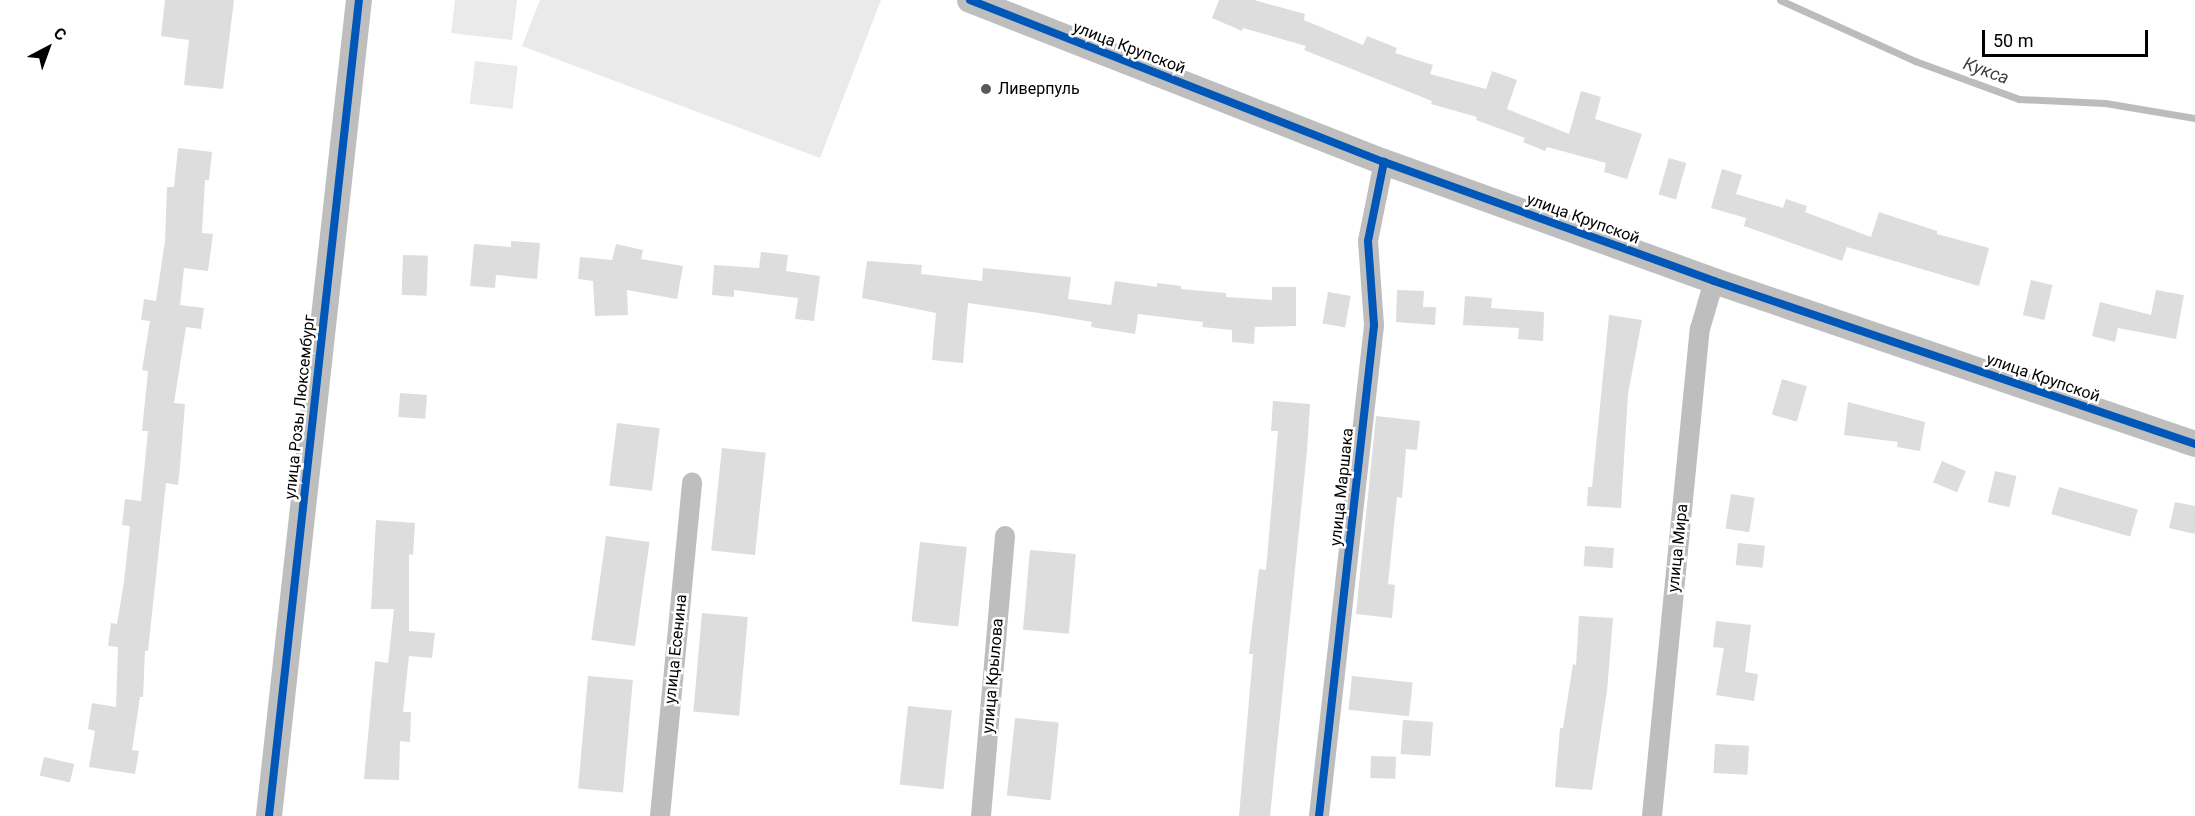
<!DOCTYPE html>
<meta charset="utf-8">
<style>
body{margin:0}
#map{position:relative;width:2195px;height:816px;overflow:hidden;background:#fff;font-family:Roboto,sans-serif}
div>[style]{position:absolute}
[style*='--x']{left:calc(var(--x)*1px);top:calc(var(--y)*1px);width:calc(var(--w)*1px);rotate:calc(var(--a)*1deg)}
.green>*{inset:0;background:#eaeaea;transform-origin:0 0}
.stream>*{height:7px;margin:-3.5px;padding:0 3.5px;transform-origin:3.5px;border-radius:3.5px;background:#bcbcbc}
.building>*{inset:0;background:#ddd;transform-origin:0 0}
.minor>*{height:20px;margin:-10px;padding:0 10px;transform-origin:10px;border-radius:10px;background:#bebebe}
.tertiary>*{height:26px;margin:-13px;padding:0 13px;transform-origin:13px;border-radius:13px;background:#bebebe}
.cycleway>*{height:8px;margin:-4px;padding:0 4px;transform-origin:4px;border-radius:4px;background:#0057b8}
.dots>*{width:16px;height:16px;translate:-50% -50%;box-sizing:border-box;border:3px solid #fff;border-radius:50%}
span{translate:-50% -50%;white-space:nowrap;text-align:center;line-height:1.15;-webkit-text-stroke:5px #fff;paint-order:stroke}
.street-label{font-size:16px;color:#000}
.poi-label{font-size:16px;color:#000}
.left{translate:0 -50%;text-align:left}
.water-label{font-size:18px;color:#414141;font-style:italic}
.north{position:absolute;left:18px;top:18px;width:60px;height:60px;-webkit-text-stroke:4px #fff;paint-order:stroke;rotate:41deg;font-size:16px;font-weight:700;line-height:24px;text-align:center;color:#000}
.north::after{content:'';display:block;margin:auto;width:21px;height:27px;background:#000;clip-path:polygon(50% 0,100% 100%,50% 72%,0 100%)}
.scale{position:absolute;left:1982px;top:30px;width:166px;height:27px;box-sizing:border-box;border:3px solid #000;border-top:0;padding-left:8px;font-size:18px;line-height:21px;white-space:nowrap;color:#000;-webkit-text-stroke:4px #fff;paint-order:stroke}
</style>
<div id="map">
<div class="green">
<div style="clip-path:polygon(455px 0,517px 0,512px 40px,451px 33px)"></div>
<div style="clip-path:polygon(540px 0,881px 0,820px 158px,522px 46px)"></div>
<div style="left:475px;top:61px;width:43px;height:43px;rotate:7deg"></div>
</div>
<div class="stream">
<div style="--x:1780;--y:0;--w:148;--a:24.3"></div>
<div style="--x:1915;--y:61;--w:111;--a:20.1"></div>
<div style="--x:2019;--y:99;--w:86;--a:2.7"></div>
<div style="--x:2105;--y:103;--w:91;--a:9.5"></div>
</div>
<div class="building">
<div style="clip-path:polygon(165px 0,234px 0,223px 89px,184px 85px,189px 40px,161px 36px)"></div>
<div style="clip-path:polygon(1219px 0,1254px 0,1305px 14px,1304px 20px,1363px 45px,1367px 36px,1397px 48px,1395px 53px,1433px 65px,1430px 74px,1486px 89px,1492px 71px,1517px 80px,1507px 109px,1569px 134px,1581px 91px,1601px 97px,1595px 119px,1642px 134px,1627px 179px,1604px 172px,1606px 163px,1547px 147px,1545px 151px,1523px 142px,1525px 138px,1476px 120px,1477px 117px,1431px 104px,1432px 101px,1304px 50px,1306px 46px,1243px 28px,1242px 31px,1212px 18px)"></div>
<div style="clip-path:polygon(178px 148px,212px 152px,209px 180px,205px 180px,202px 233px,213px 234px,208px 271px,184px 268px,180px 305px,204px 308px,201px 329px,186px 327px,174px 403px,185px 404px,180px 467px,178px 485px,166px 483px,148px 651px,145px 651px,143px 697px,140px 697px,132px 750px,139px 751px,135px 774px,89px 767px,95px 731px,88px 729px,92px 703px,116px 707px,118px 647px,108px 646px,111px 623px,117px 624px,124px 582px,130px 526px,122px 525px,125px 499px,141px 501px,148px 431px,142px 431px,148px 371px,142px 370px,150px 321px,141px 320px,144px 299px,156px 301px,165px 241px,167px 187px,174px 187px)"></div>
<div style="left:1669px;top:158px;width:18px;height:38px;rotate:16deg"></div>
<div style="clip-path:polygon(1722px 169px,1742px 175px,1736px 194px,1783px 208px,1786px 199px,1807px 206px,1805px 212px,1871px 237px,1879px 212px,1937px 231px,1937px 234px,1989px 248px,1979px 286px,1847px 247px,1842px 261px,1744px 226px,1746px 218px,1711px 208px)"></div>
<div style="clip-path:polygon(511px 241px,540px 243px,537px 279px,496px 275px,495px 288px,470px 286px,474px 244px,511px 247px)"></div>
<div style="clip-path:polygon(616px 244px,643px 250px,641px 259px,683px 266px,677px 299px,627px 290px,628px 315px,595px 316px,593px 281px,578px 279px,580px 257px,612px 260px)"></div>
<div style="clip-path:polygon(761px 252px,788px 255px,786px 271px,820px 276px,814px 321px,795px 319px,798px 298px,734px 290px,734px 297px,712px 295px,714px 265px,759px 268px)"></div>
<div style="left:403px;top:255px;width:25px;height:40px;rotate:2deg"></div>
<div style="clip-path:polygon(867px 261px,922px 265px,921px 274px,982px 281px,983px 268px,1071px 277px,1068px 299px,1111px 305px,1115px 281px,1157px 287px,1157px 283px,1181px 286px,1181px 289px,1226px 293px,1226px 297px,1272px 300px,1272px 287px,1296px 287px,1296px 326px,1255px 327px,1254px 344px,1232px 342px,1232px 330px,1202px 327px,1203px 322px,1138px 314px,1135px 334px,1091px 327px,1092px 322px,1039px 313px,968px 303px,963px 363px,932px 360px,936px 313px,862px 298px)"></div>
<div style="left:2031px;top:280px;width:22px;height:36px;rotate:13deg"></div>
<div style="clip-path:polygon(1397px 290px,1424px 291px,1423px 307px,1436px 307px,1435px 325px,1396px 322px)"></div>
<div style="clip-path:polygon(2156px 290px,2184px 295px,2176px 339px,2118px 328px,2115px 342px,2092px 336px,2100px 302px,2151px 315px)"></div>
<div style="left:1328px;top:292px;width:23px;height:32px;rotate:10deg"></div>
<div style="clip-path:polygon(1465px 296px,1492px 298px,1491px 308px,1544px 312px,1543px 341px,1518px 339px,1519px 328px,1463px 325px)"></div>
<div style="clip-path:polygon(1609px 315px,1642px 320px,1628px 394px,1621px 508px,1587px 506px,1588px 487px,1592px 487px)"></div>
<div style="left:1782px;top:379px;width:26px;height:37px;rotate:16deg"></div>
<div style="left:400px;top:393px;width:27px;height:24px;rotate:4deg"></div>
<div style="clip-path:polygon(1273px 401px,1310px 404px,1307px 451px,1270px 816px,1239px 816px,1253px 654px,1249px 654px,1259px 569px,1266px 570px,1278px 431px,1271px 431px)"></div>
<div style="clip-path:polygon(1848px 402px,1925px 422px,1920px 451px,1897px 447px,1898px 442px,1844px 435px)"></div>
<div style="clip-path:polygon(1376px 416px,1420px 421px,1417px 450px,1406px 449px,1402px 498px,1397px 497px,1388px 584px,1395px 585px,1392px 618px,1356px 614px)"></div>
<div style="left:617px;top:423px;width:43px;height:63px;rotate:7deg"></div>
<div style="left:722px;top:448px;width:44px;height:103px;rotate:6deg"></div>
<div style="left:1942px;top:461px;width:26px;height:23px;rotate:23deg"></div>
<div style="left:1995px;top:471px;width:22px;height:32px;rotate:13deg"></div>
<div style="left:2059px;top:487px;width:82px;height:28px;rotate:16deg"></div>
<div style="left:1731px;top:494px;width:24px;height:35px;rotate:9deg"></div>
<div style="clip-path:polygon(2175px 502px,2195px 506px,2195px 534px,2169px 528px)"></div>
<div style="clip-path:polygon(376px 520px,415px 523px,413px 555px,409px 554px,409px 631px,435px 633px,432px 658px,409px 656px,403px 712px,411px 712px,410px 742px,400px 741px,399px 780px,364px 779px,375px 661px,388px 663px,394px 609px,371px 609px)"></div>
<div style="left:606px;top:536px;width:44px;height:105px;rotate:8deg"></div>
<div style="left:920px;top:542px;width:47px;height:80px;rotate:6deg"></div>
<div style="left:1738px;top:543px;width:27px;height:22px;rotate:6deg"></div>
<div style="left:1585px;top:546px;width:29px;height:20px;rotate:4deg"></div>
<div style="left:1030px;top:550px;width:46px;height:80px;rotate:5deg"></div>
<div style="left:702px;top:613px;width:46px;height:99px;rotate:5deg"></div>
<div style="clip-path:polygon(1579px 616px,1613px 618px,1607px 691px,1592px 790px,1555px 787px,1560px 728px,1563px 728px,1573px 664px,1576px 665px)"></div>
<div style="clip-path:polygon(1716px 621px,1751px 625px,1745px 672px,1758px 674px,1754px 701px,1716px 695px,1724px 648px,1713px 647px)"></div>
<div style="left:588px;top:676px;width:45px;height:113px;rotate:5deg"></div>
<div style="left:1352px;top:676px;width:61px;height:34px;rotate:6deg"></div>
<div style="left:908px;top:706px;width:44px;height:79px;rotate:6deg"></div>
<div style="left:1015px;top:718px;width:44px;height:78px;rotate:6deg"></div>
<div style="left:1403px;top:720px;width:30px;height:34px;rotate:4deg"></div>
<div style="left:1715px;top:744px;width:34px;height:29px;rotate:3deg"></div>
<div style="left:1371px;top:756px;width:25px;height:22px;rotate:2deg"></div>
<div style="left:44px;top:757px;width:31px;height:19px;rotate:13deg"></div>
</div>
<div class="minor">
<div style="--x:660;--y:816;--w:335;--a:-84.5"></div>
<div style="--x:981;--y:816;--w:281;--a:-85.1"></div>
<div style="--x:1319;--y:816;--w:494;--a:-83.6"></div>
<div style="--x:1374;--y:325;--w:84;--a:-94.1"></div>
<div style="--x:1368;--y:241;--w:81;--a:-78.6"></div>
<div style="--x:1652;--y:816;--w:489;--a:-84.4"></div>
<div style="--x:1700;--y:329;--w:50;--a:-73.7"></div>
</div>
<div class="tertiary">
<div style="--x:970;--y:0;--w:445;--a:21.4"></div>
<div style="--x:1384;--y:162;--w:351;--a:19.8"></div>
<div style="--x:1714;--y:281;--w:508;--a:18.72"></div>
<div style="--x:269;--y:816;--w:821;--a:-83.71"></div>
</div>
<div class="cycleway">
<div style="--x:970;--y:0;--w:445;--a:21.4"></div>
<div style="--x:1384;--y:162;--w:351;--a:19.8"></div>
<div style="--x:1714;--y:281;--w:508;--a:18.72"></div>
<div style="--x:269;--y:816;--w:821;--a:-83.71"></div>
<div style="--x:1319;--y:816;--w:494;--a:-83.6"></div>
<div style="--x:1374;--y:325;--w:84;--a:-94.1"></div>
<div style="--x:1368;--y:241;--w:81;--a:-78.6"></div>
</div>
<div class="dots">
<div style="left:986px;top:89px;background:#595959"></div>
</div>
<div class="street-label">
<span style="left:1129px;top:48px;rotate:21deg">улица Крупской</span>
<span style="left:1583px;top:219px;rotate:20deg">улица Крупской</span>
<span style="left:2043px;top:378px;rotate:19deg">улица Крупской</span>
<span style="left:300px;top:407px;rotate:-84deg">улица Розы Люксембург</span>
<span style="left:1342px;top:487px;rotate:-84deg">улица Маршака</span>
<span style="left:1678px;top:548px;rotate:-84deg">улица Мира</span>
<span style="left:676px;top:649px;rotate:-84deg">улица Есенина</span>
<span style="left:993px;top:676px;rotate:-85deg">улица Крылова</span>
</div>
<div class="poi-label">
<span class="left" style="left:998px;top:89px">Ливерпуль</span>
</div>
<div class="water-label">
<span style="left:1986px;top:71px;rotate:20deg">Кукса</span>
</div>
<div class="north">С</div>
<div class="scale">50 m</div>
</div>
